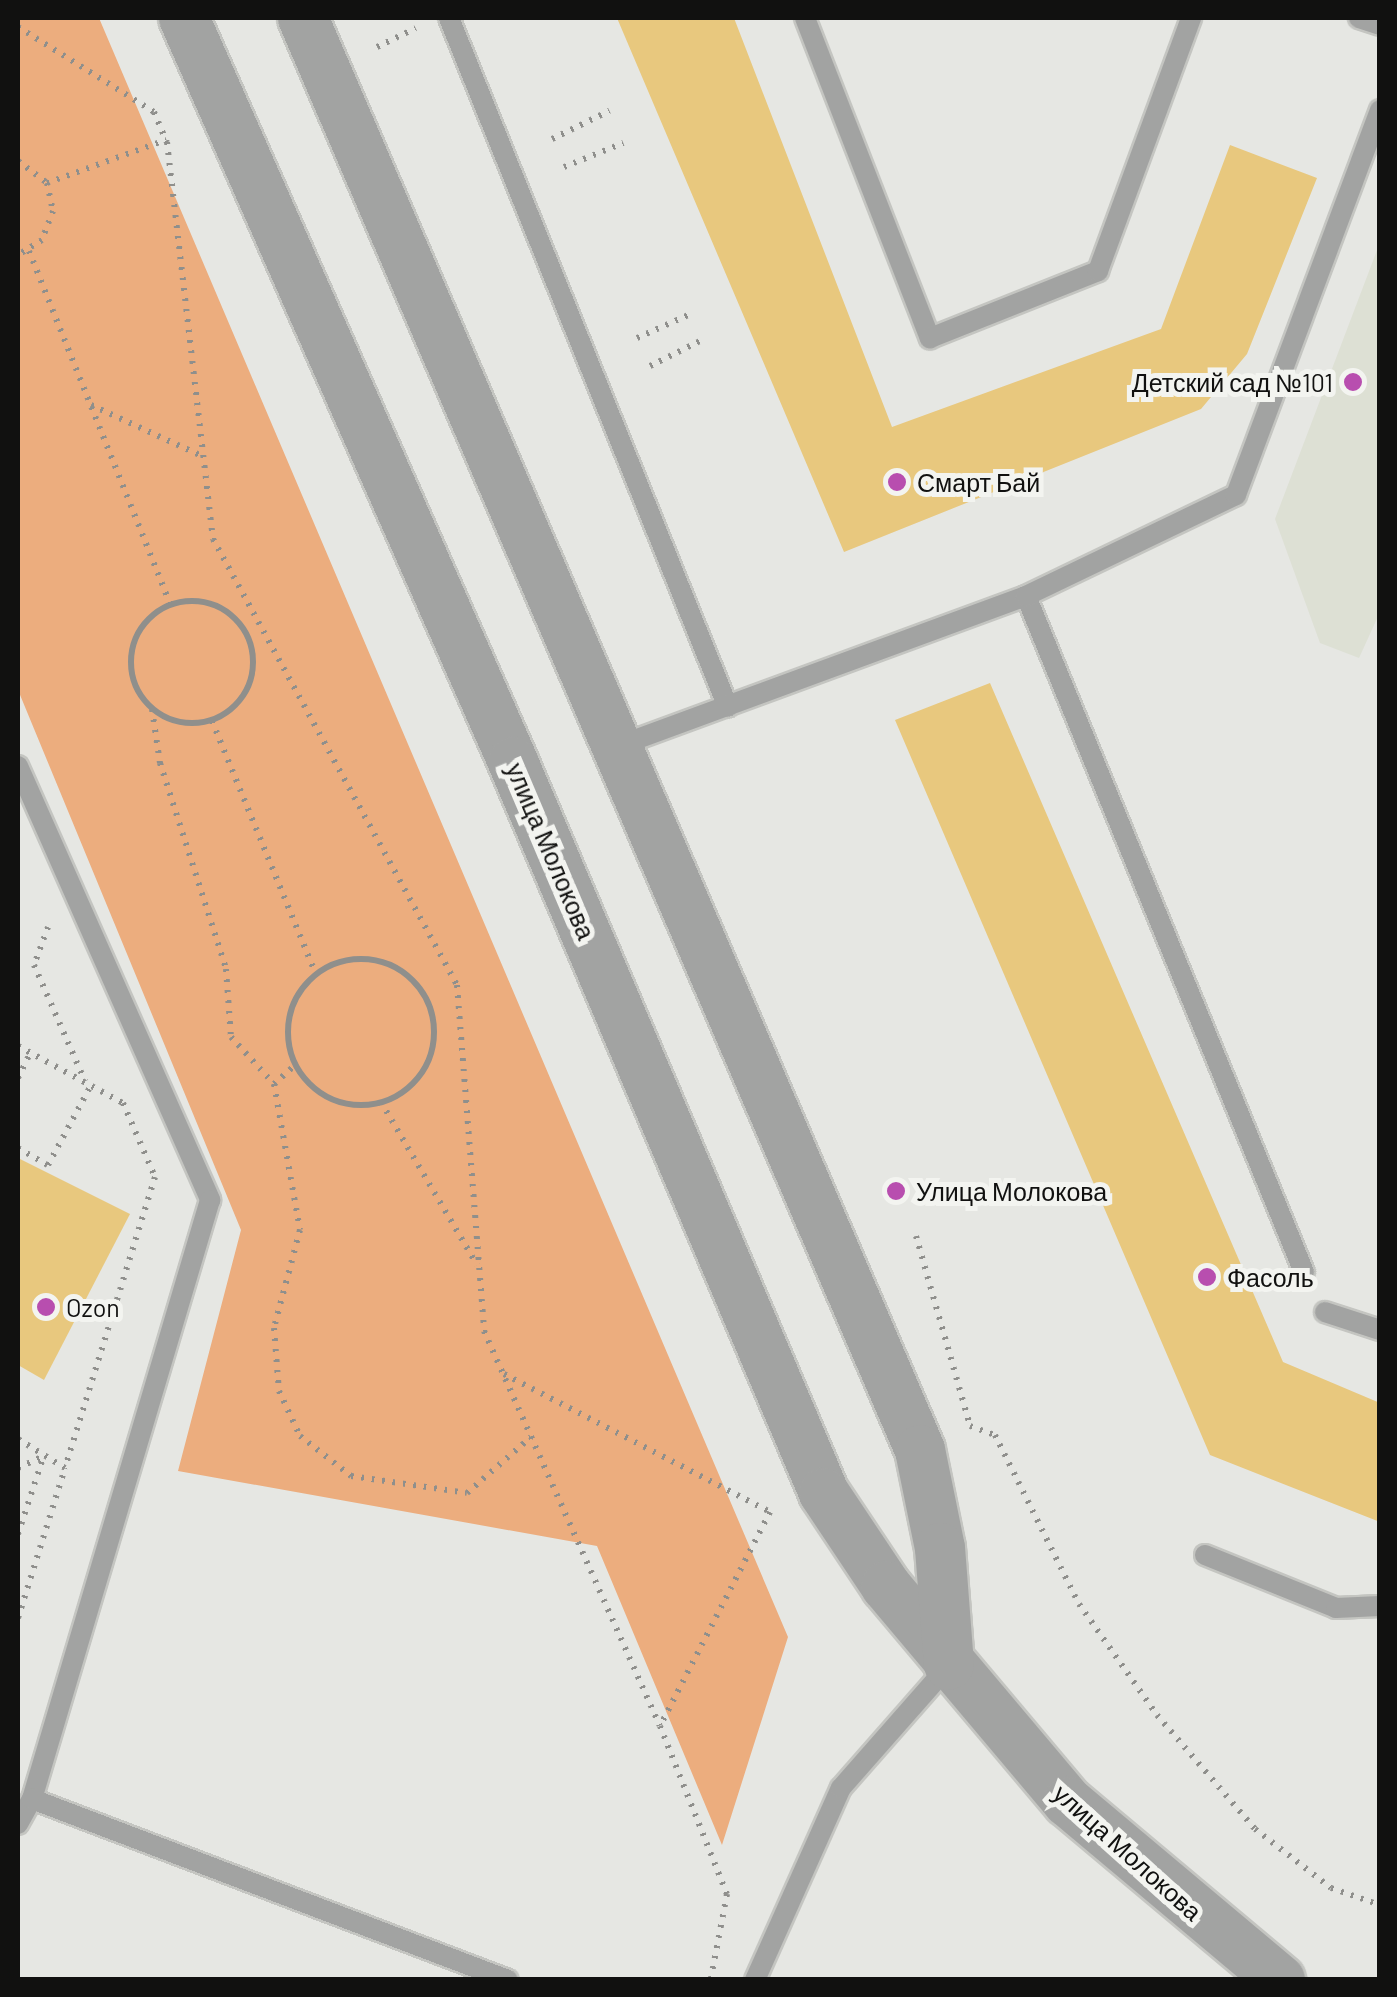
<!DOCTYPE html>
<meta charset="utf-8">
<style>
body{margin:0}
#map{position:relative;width:1397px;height:1997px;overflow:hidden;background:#e6e7e3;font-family:Barlow,sans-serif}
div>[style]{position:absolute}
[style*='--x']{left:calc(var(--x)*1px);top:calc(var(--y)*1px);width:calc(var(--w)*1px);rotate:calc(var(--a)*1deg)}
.built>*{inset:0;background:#dde0d4}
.green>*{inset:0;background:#ecad7e}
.building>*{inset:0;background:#e8c87e}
.path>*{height:6px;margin-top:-3px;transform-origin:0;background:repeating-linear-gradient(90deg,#8f8f8c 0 2.5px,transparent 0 10.5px)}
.path>.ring{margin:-3px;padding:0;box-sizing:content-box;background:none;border:6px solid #8f8f8c;border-radius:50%}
.roads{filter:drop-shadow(2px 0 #c4c5c1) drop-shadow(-2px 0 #c4c5c1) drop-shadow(0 2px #c4c5c1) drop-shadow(0 -2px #c4c5c1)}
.service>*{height:20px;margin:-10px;padding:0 10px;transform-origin:10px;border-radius:10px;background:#a2a3a2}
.tertiary>*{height:50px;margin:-25px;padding:0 25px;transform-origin:25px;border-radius:25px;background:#a2a3a2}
.dots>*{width:28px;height:28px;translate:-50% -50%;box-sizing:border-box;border:5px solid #f3f4f0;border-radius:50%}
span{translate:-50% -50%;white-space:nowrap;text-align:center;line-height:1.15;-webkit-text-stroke:10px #f3f4f0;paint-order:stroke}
.poi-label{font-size:25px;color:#111110}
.right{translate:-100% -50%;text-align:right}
.left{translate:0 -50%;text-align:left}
.street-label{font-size:25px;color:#111110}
.frame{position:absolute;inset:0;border:20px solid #111110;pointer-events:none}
</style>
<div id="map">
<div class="built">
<div style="clip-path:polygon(1379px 245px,1380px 612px,1359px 658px,1320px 643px,1275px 519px)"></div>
</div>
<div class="green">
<div style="clip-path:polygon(18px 18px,99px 18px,788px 1637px,722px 1845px,597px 1546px,178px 1471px,241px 1230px,18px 690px)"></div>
</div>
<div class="building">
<div style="clip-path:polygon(617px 18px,734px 18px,892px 427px,1161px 329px,1230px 145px,1317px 178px,1247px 354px,1201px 409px,844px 552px)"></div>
<div style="clip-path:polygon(990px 683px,1283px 1362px,1380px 1403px,1380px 1522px,1210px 1455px,895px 720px)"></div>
<div style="clip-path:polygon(18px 1158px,130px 1214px,44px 1380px,18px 1365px)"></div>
</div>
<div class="path">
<div style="--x:18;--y:27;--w:160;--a:32"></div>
<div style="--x:154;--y:112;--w:33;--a:67"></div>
<div style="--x:167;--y:142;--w:400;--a:83.4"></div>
<div style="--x:213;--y:539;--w:508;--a:61.32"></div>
<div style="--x:457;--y:985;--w:347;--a:85.5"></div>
<div style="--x:484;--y:1331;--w:432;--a:66"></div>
<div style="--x:660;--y:1726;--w:181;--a:68.3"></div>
<div style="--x:727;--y:1894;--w:86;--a:100.8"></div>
<div style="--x:377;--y:47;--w:43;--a:-26"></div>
<div style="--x:552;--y:139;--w:64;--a:-26.2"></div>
<div style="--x:18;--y:161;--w:36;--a:37"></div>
<div style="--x:47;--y:183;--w:29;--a:78"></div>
<div style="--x:53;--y:211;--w:31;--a:111"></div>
<div style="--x:42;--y:240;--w:28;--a:148"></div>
<div style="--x:564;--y:167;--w:64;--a:-22.1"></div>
<div style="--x:47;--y:183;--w:127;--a:-19.9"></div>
<div style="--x:29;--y:251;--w:380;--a:68.2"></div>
<div style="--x:637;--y:338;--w:61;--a:-24.1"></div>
<div style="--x:650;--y:366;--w:60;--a:-26.6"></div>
<div style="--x:91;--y:405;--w:122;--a:24.7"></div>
<div class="ring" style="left:131px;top:601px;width:116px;height:116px"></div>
<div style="--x:152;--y:709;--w:55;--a:81.6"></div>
<div style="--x:160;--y:763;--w:216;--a:72.2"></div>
<div style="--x:226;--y:969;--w:68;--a:85.8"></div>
<div style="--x:231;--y:1037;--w:64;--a:47.5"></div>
<div style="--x:274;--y:1084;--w:148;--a:79.9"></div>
<div style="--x:300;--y:1230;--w:101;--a:104.9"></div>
<div style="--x:274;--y:1328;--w:63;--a:85.5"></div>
<div style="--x:279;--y:1391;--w:50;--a:65"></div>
<div style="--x:300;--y:1436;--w:65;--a:38.1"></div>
<div style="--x:351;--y:1476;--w:117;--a:8.3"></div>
<div style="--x:467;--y:1493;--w:85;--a:-41.2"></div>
<div style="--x:212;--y:721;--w:274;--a:67.7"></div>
<div style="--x:48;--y:927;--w:40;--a:110.2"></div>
<div style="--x:34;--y:965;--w:127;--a:66.3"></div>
<div class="ring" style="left:288px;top:959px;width:140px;height:140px"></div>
<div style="--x:18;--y:1046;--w:119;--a:28.5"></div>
<div style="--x:123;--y:1103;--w:81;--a:66.6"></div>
<div style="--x:155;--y:1177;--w:305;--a:107.2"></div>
<div style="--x:65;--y:1468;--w:55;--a:-148.3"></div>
<div style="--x:18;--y:1078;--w:28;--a:-64"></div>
<div style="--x:274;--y:1084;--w:28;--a:-42"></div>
<div style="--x:381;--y:1102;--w:189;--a:59.5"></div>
<div style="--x:18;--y:1148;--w:34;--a:30"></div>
<div style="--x:48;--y:1165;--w:91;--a:-61.7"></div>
<div style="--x:916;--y:1236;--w:198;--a:74.1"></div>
<div style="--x:970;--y:1426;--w:27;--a:20"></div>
<div style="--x:995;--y:1435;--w:189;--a:63.6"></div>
<div style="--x:1079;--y:1604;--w:136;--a:54.9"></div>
<div style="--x:1157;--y:1715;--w:150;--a:49.3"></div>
<div style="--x:1255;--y:1829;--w:96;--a:37.8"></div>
<div style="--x:1331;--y:1888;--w:52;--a:19.1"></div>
<div style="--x:504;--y:1374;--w:300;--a:27.4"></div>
<div style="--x:770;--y:1512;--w:241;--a:117.2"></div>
<div style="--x:18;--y:1468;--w:29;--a:-25"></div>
<div style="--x:18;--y:1534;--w:83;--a:-71.8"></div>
<div style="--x:18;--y:1618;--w:157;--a:-72.6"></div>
</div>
<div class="roads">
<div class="service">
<div style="--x:449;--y:18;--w:743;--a:67.96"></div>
<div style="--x:805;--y:18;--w:344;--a:68.7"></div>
<div style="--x:930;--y:338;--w:181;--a:-21.7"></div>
<div style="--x:1098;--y:271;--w:270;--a:-69.8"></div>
<div style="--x:1359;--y:18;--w:22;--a:18"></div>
<div style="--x:1026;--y:596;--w:731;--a:67.65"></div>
<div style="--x:621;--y:745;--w:432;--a:-20.2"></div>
<div style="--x:1026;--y:596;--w:233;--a:-25.7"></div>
<div style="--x:1236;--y:495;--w:411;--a:-69.5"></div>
<div style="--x:18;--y:766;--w:475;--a:66.1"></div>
<div style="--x:210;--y:1200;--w:625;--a:106.55"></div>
<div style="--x:1325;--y:1312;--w:58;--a:18.1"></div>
<div style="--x:1205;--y:1555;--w:141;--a:22"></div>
<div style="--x:1336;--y:1608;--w:44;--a:-2.6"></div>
<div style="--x:18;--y:1824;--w:29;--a:-61"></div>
<div style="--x:32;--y:1799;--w:509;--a:20.82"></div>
<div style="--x:755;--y:1980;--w:210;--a:-65.9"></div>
<div style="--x:841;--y:1788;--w:164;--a:-48.7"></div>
</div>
<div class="tertiary">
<div style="--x:184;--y:18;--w:813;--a:66.14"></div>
<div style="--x:513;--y:762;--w:794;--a:66.95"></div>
<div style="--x:824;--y:1493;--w:112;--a:56.3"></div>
<div style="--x:886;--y:1586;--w:282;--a:49.9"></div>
<div style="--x:1068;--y:1802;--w:277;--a:40"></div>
<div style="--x:303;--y:18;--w:1559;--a:66.69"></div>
<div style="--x:920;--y:1450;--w:100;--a:78.5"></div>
<div style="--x:940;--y:1548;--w:117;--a:85.6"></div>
</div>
</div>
<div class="dots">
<div style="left:1353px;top:382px;background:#b84eaf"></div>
<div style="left:897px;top:482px;background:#b84eaf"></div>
<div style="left:896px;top:1191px;background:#b84eaf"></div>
<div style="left:1207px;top:1277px;background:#b84eaf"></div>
<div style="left:46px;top:1307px;background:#b84eaf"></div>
</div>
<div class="poi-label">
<span class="right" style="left:1333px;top:382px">Детский сад №101</span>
<span class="left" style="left:917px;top:482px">Смарт Бай</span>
<span class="left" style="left:916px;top:1191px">Улица Молокова</span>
<span class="left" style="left:1227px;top:1277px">Фасоль</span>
<span class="left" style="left:66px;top:1307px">Ozon</span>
</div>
<div class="street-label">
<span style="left:551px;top:851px;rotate:67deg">улица Молокова</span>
<span style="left:1128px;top:1852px;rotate:42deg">улица Молокова</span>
</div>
<div class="frame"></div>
</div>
